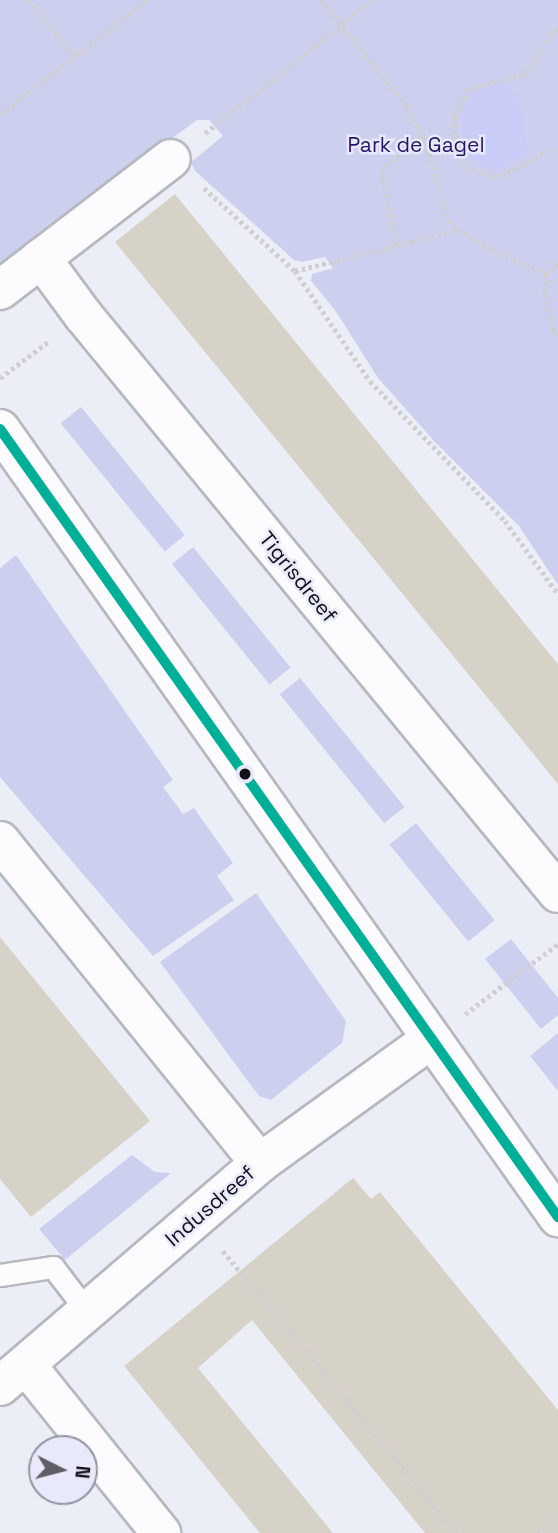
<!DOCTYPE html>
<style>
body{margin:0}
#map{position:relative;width:558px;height:1533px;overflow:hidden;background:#eceef7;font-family:"Space Grotesk",sans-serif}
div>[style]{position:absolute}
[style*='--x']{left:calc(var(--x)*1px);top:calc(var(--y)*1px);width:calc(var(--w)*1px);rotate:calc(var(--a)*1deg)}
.green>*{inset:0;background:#cdcfef;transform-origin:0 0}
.forest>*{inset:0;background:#c9ccf6}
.building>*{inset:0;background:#d7d2c8}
.path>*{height:4.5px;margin-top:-2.25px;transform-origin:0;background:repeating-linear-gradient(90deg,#cfcfd2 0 3.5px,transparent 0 7px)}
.roads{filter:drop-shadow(2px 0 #b7b8bf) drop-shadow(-2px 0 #b7b8bf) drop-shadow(0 2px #b7b8bf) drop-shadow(0 -2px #b7b8bf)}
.lane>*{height:21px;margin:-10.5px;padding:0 10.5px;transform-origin:10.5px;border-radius:10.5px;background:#fcfcfe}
.street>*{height:38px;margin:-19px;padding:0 19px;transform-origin:19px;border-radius:19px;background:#fcfcfe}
.bus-1>*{height:10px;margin:-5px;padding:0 5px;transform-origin:5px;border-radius:5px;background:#00af98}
.dots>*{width:19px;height:19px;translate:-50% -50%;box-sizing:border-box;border:4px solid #e8eafb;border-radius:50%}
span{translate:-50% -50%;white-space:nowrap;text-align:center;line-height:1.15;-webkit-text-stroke:5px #e8eafb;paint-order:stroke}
.park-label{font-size:21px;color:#241966}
.street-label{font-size:21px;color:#111117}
.north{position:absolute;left:28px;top:1435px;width:70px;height:70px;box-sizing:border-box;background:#e8eafb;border:2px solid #9293a0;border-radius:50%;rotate:96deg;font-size:19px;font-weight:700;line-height:28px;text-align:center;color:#111117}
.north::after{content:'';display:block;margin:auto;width:24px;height:32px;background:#5e5e65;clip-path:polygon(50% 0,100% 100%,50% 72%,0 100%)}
</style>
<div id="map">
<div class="green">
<div style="clip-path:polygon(0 0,558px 0,558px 585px,519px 526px,434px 441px,378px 378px,335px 310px,311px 281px,312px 274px,333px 268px,325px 257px,302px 262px,294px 260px,195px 171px,191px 162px,223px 136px,209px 120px,197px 120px,0 265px)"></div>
<div style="left:81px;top:407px;width:165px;height:26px;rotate:51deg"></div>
<div style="left:193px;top:547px;width:155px;height:27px;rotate:51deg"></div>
<div style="clip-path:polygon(16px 555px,173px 780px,163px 787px,183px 814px,194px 808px,233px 863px,217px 876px,234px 900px,153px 956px,0 777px,0 568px)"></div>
<div style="left:300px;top:678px;width:166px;height:26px;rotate:51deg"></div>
<div style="left:416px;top:823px;width:125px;height:34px;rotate:51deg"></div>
<div style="clip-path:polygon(256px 893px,346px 1021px,342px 1043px,271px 1100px,259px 1096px,160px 962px)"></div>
<div style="clip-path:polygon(511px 939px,558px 998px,558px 1015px,541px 1029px,485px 959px)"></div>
<div style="clip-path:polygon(558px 1033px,558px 1091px,530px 1056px)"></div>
<div style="clip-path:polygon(132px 1155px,155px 1172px,171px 1173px,65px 1260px,39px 1229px)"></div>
</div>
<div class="forest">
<div style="clip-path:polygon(509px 83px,522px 110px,527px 153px,500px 170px,486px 169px,467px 153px,460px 118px,473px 94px,484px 87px)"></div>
</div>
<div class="building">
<div style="clip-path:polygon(175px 194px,558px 664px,558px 784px,115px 242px)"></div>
<div style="clip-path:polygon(0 937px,150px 1121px,31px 1217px,0 1179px)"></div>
<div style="clip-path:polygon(353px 1178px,371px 1199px,380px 1192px,558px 1410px,558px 1533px,425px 1533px,252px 1320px,198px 1368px,333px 1533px,260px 1533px,124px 1366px)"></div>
</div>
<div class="path">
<div style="--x:29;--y:0;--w:73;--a:51.1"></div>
<div style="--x:321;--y:0;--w:136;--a:50.9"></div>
<div style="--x:407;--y:106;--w:45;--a:62.3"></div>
<div style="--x:428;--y:146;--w:77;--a:74.2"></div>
<div style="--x:449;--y:220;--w:13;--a:48"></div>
<div style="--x:458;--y:230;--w:40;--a:29.7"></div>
<div style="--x:493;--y:250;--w:59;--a:24"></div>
<div style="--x:558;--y:29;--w:9;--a:148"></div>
<div style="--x:550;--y:34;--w:35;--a:117"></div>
<div style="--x:534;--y:65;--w:15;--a:138"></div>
<div style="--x:523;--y:75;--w:56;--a:165.5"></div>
<div style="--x:469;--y:89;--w:31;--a:117"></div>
<div style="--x:455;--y:117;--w:20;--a:93"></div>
<div style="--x:454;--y:137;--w:19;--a:74"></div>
<div style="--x:459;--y:155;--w:14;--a:60"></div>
<div style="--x:466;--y:167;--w:30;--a:20"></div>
<div style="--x:494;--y:177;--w:23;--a:-20"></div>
<div style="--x:516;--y:169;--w:35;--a:-31"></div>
<div style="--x:546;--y:151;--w:12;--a:0"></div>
<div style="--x:0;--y:114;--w:186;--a:-37.8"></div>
<div style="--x:205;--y:133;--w:214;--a:-38.4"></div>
<div style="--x:204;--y:188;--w:123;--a:42.4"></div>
<div style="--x:295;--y:271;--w:133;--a:55.7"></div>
<div style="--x:370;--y:381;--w:194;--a:46"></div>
<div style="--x:505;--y:521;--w:90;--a:54"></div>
<div style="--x:397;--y:245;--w:77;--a:-102.8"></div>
<div style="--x:380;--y:170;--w:55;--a:-38.3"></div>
<div style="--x:558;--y:263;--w:16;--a:135"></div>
<div style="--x:547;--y:274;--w:20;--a:96"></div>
<div style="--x:545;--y:294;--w:39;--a:77"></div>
<div style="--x:554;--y:332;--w:6;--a:45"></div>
<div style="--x:295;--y:271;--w:168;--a:-14.1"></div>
<div style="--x:0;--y:378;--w:61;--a:-37.1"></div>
<div style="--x:465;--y:1014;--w:116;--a:-37"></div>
<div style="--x:223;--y:1251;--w:366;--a:50.3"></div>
<div style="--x:537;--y:1533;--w:27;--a:-39"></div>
</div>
<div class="roads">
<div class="lane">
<div style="--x:0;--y:1275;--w:54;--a:-8.6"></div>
<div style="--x:53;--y:1267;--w:54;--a:52.5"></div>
</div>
<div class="street">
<div style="--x:41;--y:258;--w:71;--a:53.6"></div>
<div style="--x:83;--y:315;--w:748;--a:50.59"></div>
<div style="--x:0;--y:290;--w:215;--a:-37.5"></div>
<div style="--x:0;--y:429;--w:966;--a:54.7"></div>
<div style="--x:0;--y:841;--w:414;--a:51.1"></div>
<div style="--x:26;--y:1365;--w:216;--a:51.2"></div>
<div style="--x:0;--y:1386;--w:343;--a:-40.6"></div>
<div style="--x:260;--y:1163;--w:211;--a:-35.9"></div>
</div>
</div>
<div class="bus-1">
<div style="--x:0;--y:429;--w:966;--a:54.7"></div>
</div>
<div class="dots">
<div style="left:245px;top:774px;background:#111117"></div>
</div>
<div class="park-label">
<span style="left:416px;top:145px">Park de Gagel</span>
</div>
<div class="street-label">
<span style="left:298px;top:577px;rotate:51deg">Tigrisdreef</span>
<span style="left:210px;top:1206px;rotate:-41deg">Indusdreef</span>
</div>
<div class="north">N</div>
</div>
